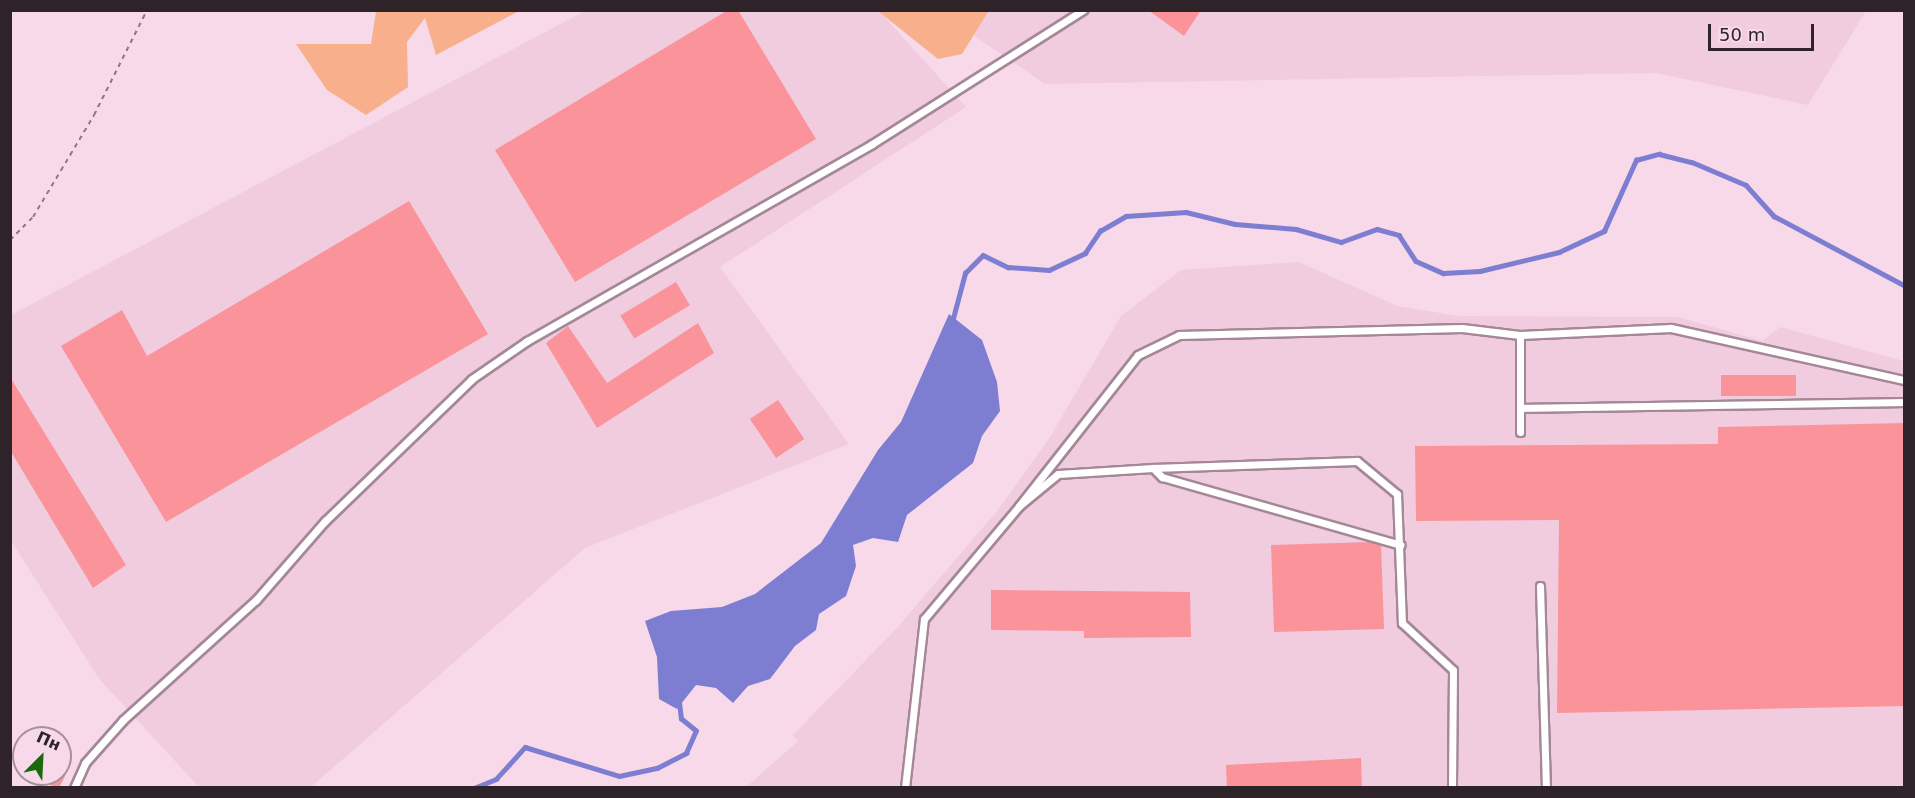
<!DOCTYPE html>
<meta charset="utf-8">
<style>
body{margin:0}
#map{position:relative;width:1915px;height:798px;overflow:hidden;background:#f7d9e9;font-family:"DejaVu Sans",sans-serif}
div>[style]{position:absolute}
[style*='--x']{left:calc(var(--x)*1px);top:calc(var(--y)*1px);width:calc(var(--w)*1px);rotate:calc(var(--a)*1deg)}
.built>*{inset:0;background:#f1ccdf}
.green>*{inset:0;background:#f8af8c}
.water>*{inset:0;background:#7d7dd1}
.stream>*{height:4.5px;margin:-2.25px;padding:0 2.25px;transform-origin:2.25px;border-radius:2.25px;background:#7d7dd1}
.building>*{inset:0;background:#fa939a;transform-origin:0 0}
.path>*{height:2px;margin-top:-1px;transform-origin:0;background:repeating-linear-gradient(90deg,#8c7883 0 4.5px,transparent 0 9px)}
.roads{filter:drop-shadow(2px 0 #a48897) drop-shadow(-2px 0 #a48897) drop-shadow(0 2px #a48897) drop-shadow(0 -2px #a48897)}
.lane>*{height:7px;margin:-3.5px;padding:0 3.5px;transform-origin:3.5px;border-radius:3.5px;background:#fff}
span{translate:-50% -50%;white-space:nowrap;text-align:center;line-height:1.15;-webkit-text-stroke:5px #f7d9e9;paint-order:stroke}
.frame{position:absolute;inset:0;border:12px solid #2e2329;pointer-events:none}
.north{position:absolute;left:12px;top:726px;width:60px;height:60px;box-sizing:border-box;background:#f7d9e9;border:2px solid #a7909c;border-radius:50%;rotate:24deg;font-size:16px;font-weight:700;line-height:24px;text-align:center;color:#2e2329}
.north::after{content:'';display:block;margin:auto;width:21px;height:27px;background:#1a690a;clip-path:polygon(50% 0,100% 100%,50% 72%,0 100%)}
.scale{position:absolute;left:1708px;top:24px;width:106px;height:27px;box-sizing:border-box;border:3px solid #2e2329;border-top:0;padding-left:8px;font-size:18px;line-height:21px;white-space:nowrap;color:#2e2329;-webkit-text-stroke:4px #f7d9e9;paint-order:stroke}
</style>
<div id="map">
<div class="built">
<div style="clip-path:polygon(585px 11px,879px 11px,966px 107px,720px 267px,849px 444px,585px 548px,311px 787px,199px 787px,100px 680px,11px 541px,11px 315px)"></div>
<div style="clip-path:polygon(938px 11px,1866px 11px,1808px 105px,1656px 73px,1045px 84px)"></div>
<div style="clip-path:polygon(1299px 262px,1397px 306px,1459px 316px,1678px 317px,1762px 341px,1780px 327px,1904px 361px,1904px 787px,745px 788px,798px 741px,793px 735px,897px 628px,998px 510px,1050px 437px,1121px 316px,1181px 270px)"></div>
</div>
<div class="green">
<div style="clip-path:polygon(376px 11px,376px 10px,519px 11px,436px 55px,425px 18px,407px 42px,408px 87px,366px 115px,327px 90px,296px 44px,371px 44px)"></div>
<div style="clip-path:polygon(878px 11px,986px 10px,988px 12px,962px 54px,938px 59px)"></div>
</div>
<div class="water">
<div style="clip-path:polygon(949px 314px,982px 340px,997px 382px,1000px 411px,982px 436px,973px 463px,907px 515px,898px 542px,873px 538px,853px 545px,856px 566px,846px 596px,819px 614px,816px 630px,795px 646px,770px 679px,748px 686px,733px 703px,716px 688px,696px 685px,677px 709px,659px 699px,657px 657px,645px 621px,671px 611px,722px 607px,755px 594px,821px 543px,878px 450px,901px 422px)"></div>
</div>
<div class="stream">
<div style="--x:952;--y:322;--w:51;--a:-75.1"></div>
<div style="--x:965;--y:273;--w:25;--a:-45"></div>
<div style="--x:983;--y:255;--w:28;--a:26"></div>
<div style="--x:1008;--y:267;--w:41;--a:4.2"></div>
<div style="--x:1049;--y:270;--w:40;--a:-25"></div>
<div style="--x:1085;--y:253;--w:27;--a:-56"></div>
<div style="--x:1100;--y:231;--w:30;--a:-30"></div>
<div style="--x:1126;--y:216;--w:60;--a:-3.8"></div>
<div style="--x:1186;--y:212;--w:50;--a:13.8"></div>
<div style="--x:1235;--y:224;--w:61;--a:4.7"></div>
<div style="--x:1296;--y:229;--w:47;--a:16.1"></div>
<div style="--x:1341;--y:242;--w:38;--a:-20"></div>
<div style="--x:1377;--y:229;--w:23;--a:15"></div>
<div style="--x:1399;--y:235;--w:31;--a:57"></div>
<div style="--x:1416;--y:261;--w:30;--a:24"></div>
<div style="--x:1443;--y:273;--w:37;--a:-3"></div>
<div style="--x:1480;--y:271;--w:81;--a:-13.5"></div>
<div style="--x:1559;--y:252;--w:50;--a:-25"></div>
<div style="--x:1604;--y:231;--w:78;--a:-65.7"></div>
<div style="--x:1636;--y:160;--w:24;--a:-15"></div>
<div style="--x:1659;--y:154;--w:34;--a:14"></div>
<div style="--x:1692;--y:162;--w:59;--a:23.1"></div>
<div style="--x:1746;--y:185;--w:42;--a:47.9"></div>
<div style="--x:1774;--y:216;--w:147;--a:28"></div>
<div style="--x:474;--y:788;--w:24;--a:-22"></div>
<div style="--x:496;--y:779;--w:43;--a:-47.8"></div>
<div style="--x:525;--y:747;--w:98;--a:17.1"></div>
<div style="--x:619;--y:776;--w:39;--a:-12"></div>
<div style="--x:657;--y:768;--w:33;--a:-27"></div>
<div style="--x:686;--y:753;--w:24;--a:-66"></div>
<div style="--x:696;--y:731;--w:19;--a:-141"></div>
<div style="--x:681;--y:719;--w:17;--a:-97"></div>
</div>
<div class="building">
<div style="clip-path:polygon(728px 10px,738px 10px,816px 139px,575px 282px,495px 150px)"></div>
<div style="clip-path:polygon(1148px 10px,1201px 10px,1184px 36px)"></div>
<div style="clip-path:polygon(409px 201px,488px 334px,166px 522px,61px 346px,122px 310px,147px 356px)"></div>
<div style="left:676px;top:282px;width:27px;height:65px;rotate:59deg"></div>
<div style="clip-path:polygon(698px 323px,714px 353px,597px 428px,546px 343px,568px 326px,607px 383px)"></div>
<div style="left:1721px;top:375px;width:75px;height:21px"></div>
<div style="clip-path:polygon(10px 377px,126px 565px,93px 588px,10px 450px)"></div>
<div style="left:778px;top:400px;width:47px;height:34px;rotate:56deg"></div>
<div style="clip-path:polygon(1905px 423px,1905px 706px,1557px 713px,1559px 520px,1416px 521px,1415px 446px,1718px 444px,1718px 427px)"></div>
<div style="clip-path:polygon(1372px 542px,1381px 545px,1384px 629px,1274px 632px,1271px 545px)"></div>
<div style="clip-path:polygon(991px 590px,1190px 592px,1191px 637px,1084px 638px,1084px 631px,991px 630px)"></div>
<div style="clip-path:polygon(1361px 758px,1362px 788px,1227px 788px,1226px 765px)"></div>
<div style="clip-path:polygon(48px 774px,66px 774px,59px 788px,44px 783px)"></div>
</div>
<div class="path">
<div style="--x:10;--y:240;--w:33;--a:-45"></div>
<div style="--x:33;--y:217;--w:119;--a:-59.1"></div>
<div style="--x:94;--y:115;--w:118;--a:-63.2"></div>
</div>
<div class="roads">
<div class="lane">
<div style="--x:1520;--y:408;--w:384;--a:-0.9"></div>
<div style="--x:1520;--y:432;--w:97;--a:-90"></div>
<div style="--x:1153;--y:468;--w:204;--a:-2"></div>
<div style="--x:1357;--y:461;--w:52;--a:39.5"></div>
<div style="--x:1397;--y:494;--w:129;--a:87.8"></div>
<div style="--x:1402;--y:623;--w:69;--a:42.7"></div>
<div style="--x:1453;--y:670;--w:118;--a:90.5"></div>
<div style="--x:1019;--y:506;--w:192;--a:-51.8"></div>
<div style="--x:1138;--y:355;--w:46;--a:-26"></div>
<div style="--x:1179;--y:335;--w:283;--a:-1.4"></div>
<div style="--x:1462;--y:328;--w:58;--a:6.9"></div>
<div style="--x:1520;--y:335;--w:151;--a:-2.7"></div>
<div style="--x:1671;--y:328;--w:239;--a:12.6"></div>
<div style="--x:1540;--y:586;--w:202;--a:88.3"></div>
<div style="--x:74;--y:788;--w:27;--a:-66"></div>
<div style="--x:85;--y:763;--w:57;--a:-48.5"></div>
<div style="--x:123;--y:720;--w:179;--a:-42.1"></div>
<div style="--x:256;--y:600;--w:105;--a:-48.9"></div>
<div style="--x:325;--y:521;--w:204;--a:-44"></div>
<div style="--x:472;--y:379;--w:67;--a:-34.6"></div>
<div style="--x:527;--y:341;--w:397;--a:-29.7"></div>
<div style="--x:872;--y:144;--w:250;--a:-32.4"></div>
<div style="--x:905;--y:788;--w:170;--a:-83.6"></div>
<div style="--x:924;--y:619;--w:148;--a:-49.9"></div>
<div style="--x:1019;--y:506;--w:50;--a:-39.4"></div>
<div style="--x:1058;--y:474;--w:95;--a:-3.6"></div>
<div style="--x:1153;--y:468;--w:13;--a:45"></div>
<div style="--x:1162;--y:477;--w:248;--a:15.9"></div>
</div>
</div>
<div class="frame"></div>
<div class="north">Пн</div>
<div class="scale">50 m</div>
</div>
